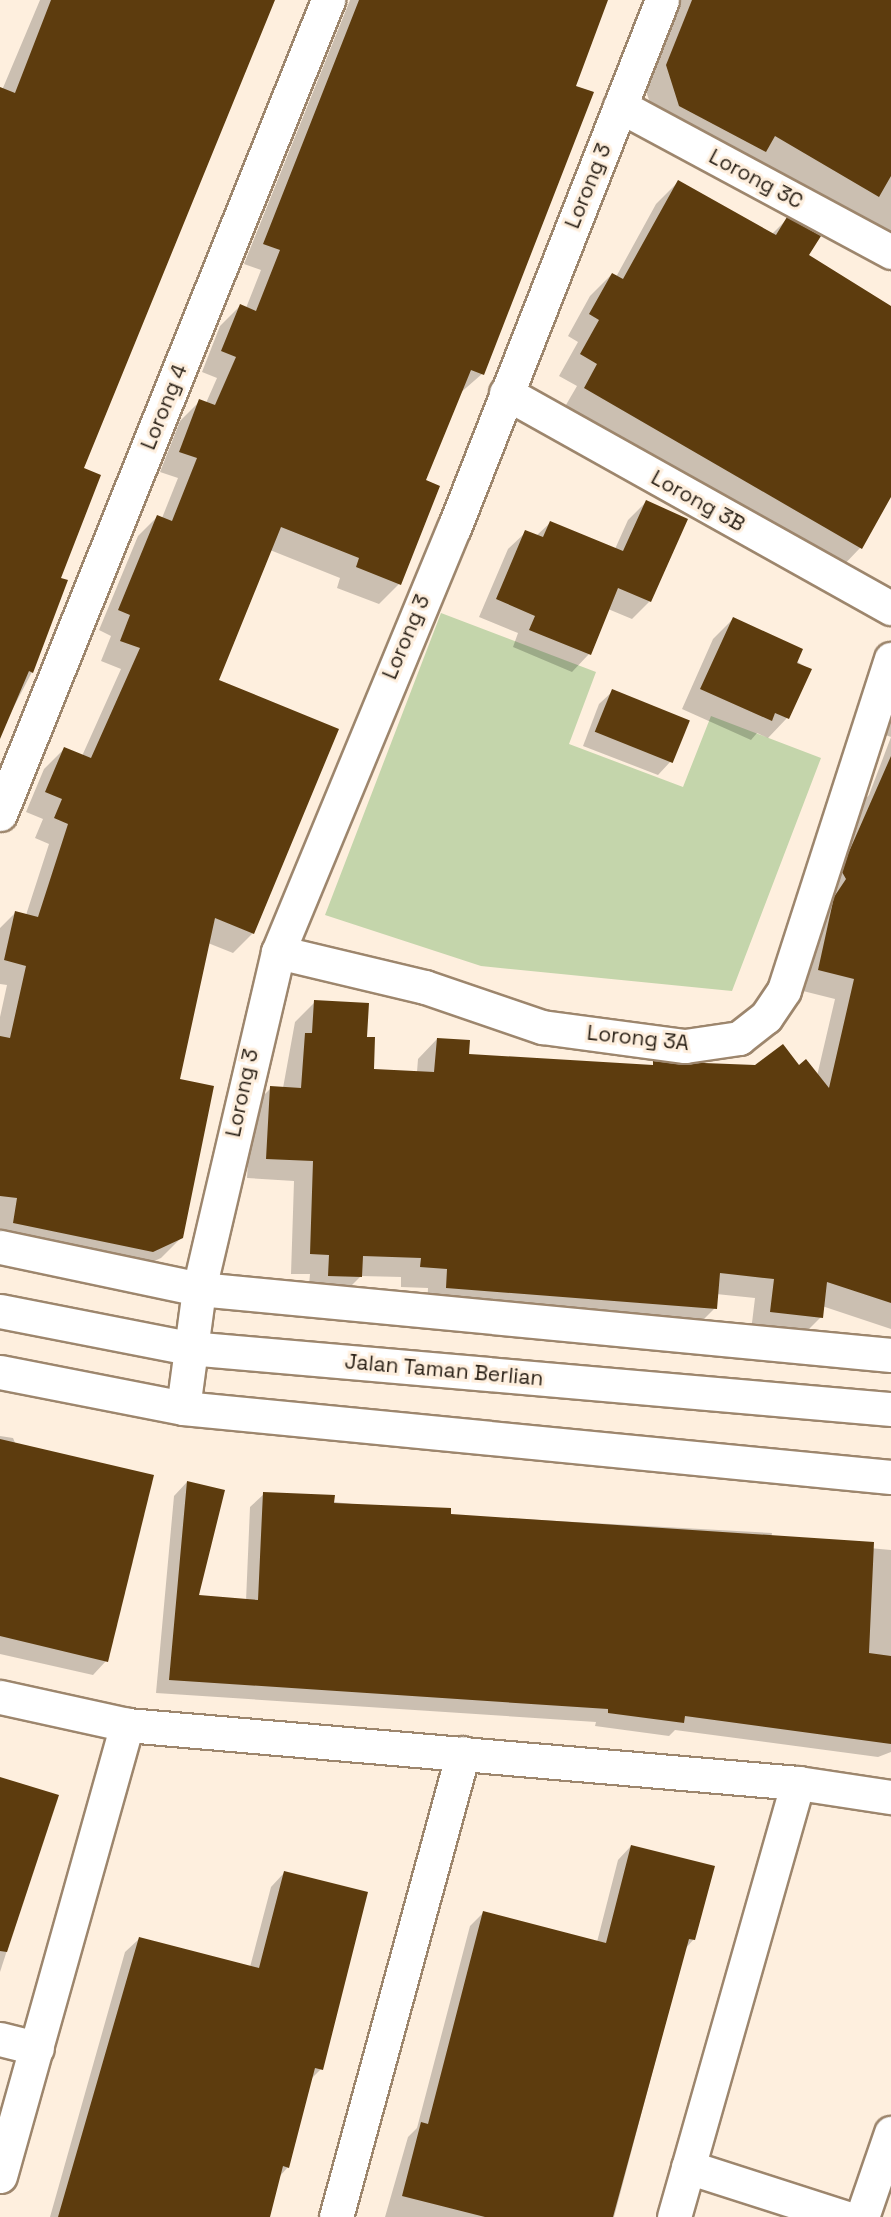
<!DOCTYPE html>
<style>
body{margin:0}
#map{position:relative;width:891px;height:2217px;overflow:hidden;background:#feefde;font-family:"Space Grotesk",sans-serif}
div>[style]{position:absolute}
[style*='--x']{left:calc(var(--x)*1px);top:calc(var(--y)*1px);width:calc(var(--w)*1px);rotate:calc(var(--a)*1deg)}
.green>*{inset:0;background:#c4d5ab}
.shadow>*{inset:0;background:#0003}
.building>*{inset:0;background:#5d3c0e;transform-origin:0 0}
.roads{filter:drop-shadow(2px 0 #9d866d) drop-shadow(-2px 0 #9d866d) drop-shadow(0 2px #9d866d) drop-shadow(0 -2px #9d866d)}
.minor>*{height:33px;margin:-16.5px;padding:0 16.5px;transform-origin:16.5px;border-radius:16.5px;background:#fff}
span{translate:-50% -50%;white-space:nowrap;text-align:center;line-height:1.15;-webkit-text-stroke:6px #feefde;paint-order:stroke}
.street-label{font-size:21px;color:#281f15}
</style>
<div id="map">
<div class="green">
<div style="clip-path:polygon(441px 613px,596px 672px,569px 744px,683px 787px,711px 716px,821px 758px,732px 991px,481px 966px,325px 915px)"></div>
</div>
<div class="shadow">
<div style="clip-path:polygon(40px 0,273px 0,82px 469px,32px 672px,0 733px,0 95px)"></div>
<div style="clip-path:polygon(350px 0,607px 0,574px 86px,592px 93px,482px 374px,459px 394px,424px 481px,438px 487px,399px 584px,379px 604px,337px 588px,340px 578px,270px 550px,217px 681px,253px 933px,233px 953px,208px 943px,178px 1081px,182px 1237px,161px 1258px,132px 1271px,0 1244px,0 1017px,7px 985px,0 984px,0 928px,15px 913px,26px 915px,49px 844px,35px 838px,43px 819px,26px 812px,44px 769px,64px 749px,82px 756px,121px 669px,101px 661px,111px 636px,99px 630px,138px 536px,158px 516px,162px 518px,178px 478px,160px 472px,180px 421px,200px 401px,206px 403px,217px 378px,202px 372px,220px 326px,240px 306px,246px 308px,261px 270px,244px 264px)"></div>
<div style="clip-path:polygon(680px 0,891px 0,891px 236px,757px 160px,743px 173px,658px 127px,645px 88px)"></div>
<div style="clip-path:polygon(678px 182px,772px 234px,787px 219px,807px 256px,891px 308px,891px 494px,860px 548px,839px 570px,563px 410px,577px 386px,559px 376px,578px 342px,568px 336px,590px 296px,612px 274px,616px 277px,656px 204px)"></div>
<div style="clip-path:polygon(646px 502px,650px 601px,632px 619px,608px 609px,589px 654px,572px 672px,513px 647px,518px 633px,479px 617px,508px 549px,526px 532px,536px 536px,550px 523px,615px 549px,628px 520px)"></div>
<div style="clip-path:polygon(733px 619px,810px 670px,787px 718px,768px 738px,757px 733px,751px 740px,682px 709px,713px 639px)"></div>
<div style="clip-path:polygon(891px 686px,891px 1329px,822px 1306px,821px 1317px,801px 1337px,751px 1331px,755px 1298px,716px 1294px,715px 1308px,695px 1328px,427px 1307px,428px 1288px,401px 1287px,401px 1277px,361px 1276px,341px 1296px,308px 1295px,310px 1274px,291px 1274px,294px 1181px,247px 1178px,251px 1108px,271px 1088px,283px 1088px,295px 1022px,315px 1002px,365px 1039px,372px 1070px,417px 1072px,418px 1059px,437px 1039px,468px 1056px,650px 1066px,799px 1067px,817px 1076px,835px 999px,799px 990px,859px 805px,869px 795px,891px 737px,875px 731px)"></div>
<div style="clip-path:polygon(613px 691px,671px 761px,658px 775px,583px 746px,599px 704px)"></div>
<div style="clip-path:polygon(0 1436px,13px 1438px,106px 1661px,93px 1675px,0 1654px)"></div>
<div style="clip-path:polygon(187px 1482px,197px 1597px,246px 1601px,250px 1507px,264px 1494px,449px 1515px,772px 1533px,771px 1539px,891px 1550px,891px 1752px,878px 1757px,675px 1730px,669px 1736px,595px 1726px,596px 1722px,156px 1693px,174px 1496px)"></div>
<div style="clip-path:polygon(0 1779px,57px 1796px,0 1972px)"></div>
<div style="clip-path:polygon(631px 1846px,694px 1939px,685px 1949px,614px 2217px,385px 2217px,408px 2137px,417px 2128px,470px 1926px,483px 1913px,597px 1942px,618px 1860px)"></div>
<div style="clip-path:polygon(284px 1873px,321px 2069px,310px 2080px,288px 2167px,279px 2177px,269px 2217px,50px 2217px,125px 1952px,139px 1939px,250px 1967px,271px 1887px)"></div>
</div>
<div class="building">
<div style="clip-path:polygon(51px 0,275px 0,84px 468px,101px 475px,61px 578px,68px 580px,33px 673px,29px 671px,0 739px,0 87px,15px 93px)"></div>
<div style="clip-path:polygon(359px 0,608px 0,576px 86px,594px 92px,484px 375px,471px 370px,426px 480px,440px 486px,401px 585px,356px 567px,359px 558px,281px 527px,219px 680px,339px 729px,254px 934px,215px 918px,180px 1079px,214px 1086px,183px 1238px,153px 1252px,13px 1223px,17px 1198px,0 1196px,0 1036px,10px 1038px,26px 966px,4px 960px,15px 911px,38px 917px,68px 824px,54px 818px,62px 799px,45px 792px,64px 747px,91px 758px,140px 648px,120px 641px,130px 615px,118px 610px,157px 515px,172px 521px,197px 458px,179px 452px,199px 399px,215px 405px,236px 357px,221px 351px,240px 304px,256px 311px,280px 250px,263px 244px)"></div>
<div style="clip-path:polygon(692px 0,891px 0,891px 176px,879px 197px,775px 136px,766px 152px,679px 106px,666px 65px)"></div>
<div style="clip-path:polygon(678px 180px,776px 235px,787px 217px,821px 236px,809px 255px,891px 306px,891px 497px,862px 549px,584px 388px,597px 364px,580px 354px,599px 320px,589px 314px,612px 273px,623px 279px)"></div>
<div style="clip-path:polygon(646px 500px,688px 519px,651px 602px,618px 588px,591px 655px,529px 630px,535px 616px,496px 599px,525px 530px,543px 537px,550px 521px,623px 551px)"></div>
<div style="clip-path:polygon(733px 617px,803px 649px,797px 663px,812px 669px,789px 719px,775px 713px,772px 721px,700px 689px)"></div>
<div style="left:612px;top:689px;width:84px;height:46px;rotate:22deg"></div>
<div style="clip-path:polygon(891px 756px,891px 1303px,827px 1282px,823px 1318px,770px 1312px,774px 1279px,720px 1273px,717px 1309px,446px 1288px,447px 1269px,420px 1267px,421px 1258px,363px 1256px,362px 1277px,328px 1276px,329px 1255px,310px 1254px,313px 1161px,266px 1159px,270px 1086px,301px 1088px,305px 1033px,312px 1033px,314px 1000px,369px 1003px,367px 1037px,375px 1037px,374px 1069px,434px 1072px,437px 1038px,470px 1040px,469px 1054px,653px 1065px,653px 1061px,755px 1065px,783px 1044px,799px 1065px,806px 1059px,829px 1088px,854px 979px,818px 970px,834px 897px,846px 879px,842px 872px,848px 854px)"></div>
<div style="clip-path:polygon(0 1439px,154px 1475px,108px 1662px,0 1636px)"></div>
<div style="clip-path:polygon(187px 1481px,225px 1490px,199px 1595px,258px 1600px,263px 1492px,335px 1495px,334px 1503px,451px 1508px,451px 1514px,874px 1542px,869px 1653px,891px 1656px,891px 1744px,685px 1716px,684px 1723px,608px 1713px,608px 1709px,169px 1680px)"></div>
<div style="clip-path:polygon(0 1777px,59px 1795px,7px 1952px,0 1951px)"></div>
<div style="clip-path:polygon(631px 1845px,715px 1866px,695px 1940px,689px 1939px,613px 2217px,485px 2217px,402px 2196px,421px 2122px,428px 2124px,483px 1911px,606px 1943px)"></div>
<div style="clip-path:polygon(284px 1871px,368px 1892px,323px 2070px,315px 2068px,289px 2168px,283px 2166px,270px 2217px,58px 2217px,139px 1937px,259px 1968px)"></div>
</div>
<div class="roads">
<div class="minor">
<div style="--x:620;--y:106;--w:308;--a:28.3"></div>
<div style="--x:506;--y:393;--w:441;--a:29.2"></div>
<div style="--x:0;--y:814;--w:878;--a:-68.05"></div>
<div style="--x:278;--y:952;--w:151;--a:13.4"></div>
<div style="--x:425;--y:987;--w:124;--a:18.9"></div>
<div style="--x:542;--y:1027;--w:144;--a:7.6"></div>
<div style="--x:685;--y:1046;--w:55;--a:-8.4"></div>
<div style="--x:739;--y:1038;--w:34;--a:-38"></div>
<div style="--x:766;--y:1017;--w:32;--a:-56"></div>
<div style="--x:784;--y:990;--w:348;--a:-72.1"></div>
<div style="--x:0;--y:1247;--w:203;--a:11.9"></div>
<div style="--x:199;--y:1289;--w:695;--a:5.45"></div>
<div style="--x:0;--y:1311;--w:193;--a:11.1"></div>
<div style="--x:189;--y:1348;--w:705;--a:4.97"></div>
<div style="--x:0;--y:1372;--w:187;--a:11.1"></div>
<div style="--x:183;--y:1408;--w:711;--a:5.57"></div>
<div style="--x:183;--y:1408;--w:120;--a:-82.3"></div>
<div style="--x:199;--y:1289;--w:346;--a:-76.8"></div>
<div style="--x:278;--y:952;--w:459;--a:-67.5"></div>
<div style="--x:454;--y:528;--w:567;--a:-68.5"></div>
<div style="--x:0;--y:1697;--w:130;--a:12.4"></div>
<div style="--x:127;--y:1725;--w:674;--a:4.94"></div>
<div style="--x:798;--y:1783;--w:94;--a:8.6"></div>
<div style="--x:0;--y:2039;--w:38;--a:14"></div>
<div style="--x:688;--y:2167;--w:164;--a:17.8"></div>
<div style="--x:0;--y:2176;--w:469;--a:-74.3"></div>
<div style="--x:336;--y:2217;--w:481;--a:-74.7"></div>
<div style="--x:674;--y:2217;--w:451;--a:-74.1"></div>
<div style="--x:862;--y:2217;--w:89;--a:-71"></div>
</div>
</div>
<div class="street-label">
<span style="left:756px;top:179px;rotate:28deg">Lorong 3C</span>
<span style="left:588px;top:186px;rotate:-68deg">Lorong 3</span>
<span style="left:164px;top:407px;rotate:-68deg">Lorong 4</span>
<span style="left:698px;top:501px;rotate:29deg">Lorong 3B</span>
<span style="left:406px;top:637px;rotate:-67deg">Lorong 3</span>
<span style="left:638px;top:1038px;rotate:6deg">Lorong 3A</span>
<span style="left:242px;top:1093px;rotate:-78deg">Lorong 3</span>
<span style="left:444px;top:1370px;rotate:5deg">Jalan Taman Berlian</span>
</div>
</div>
